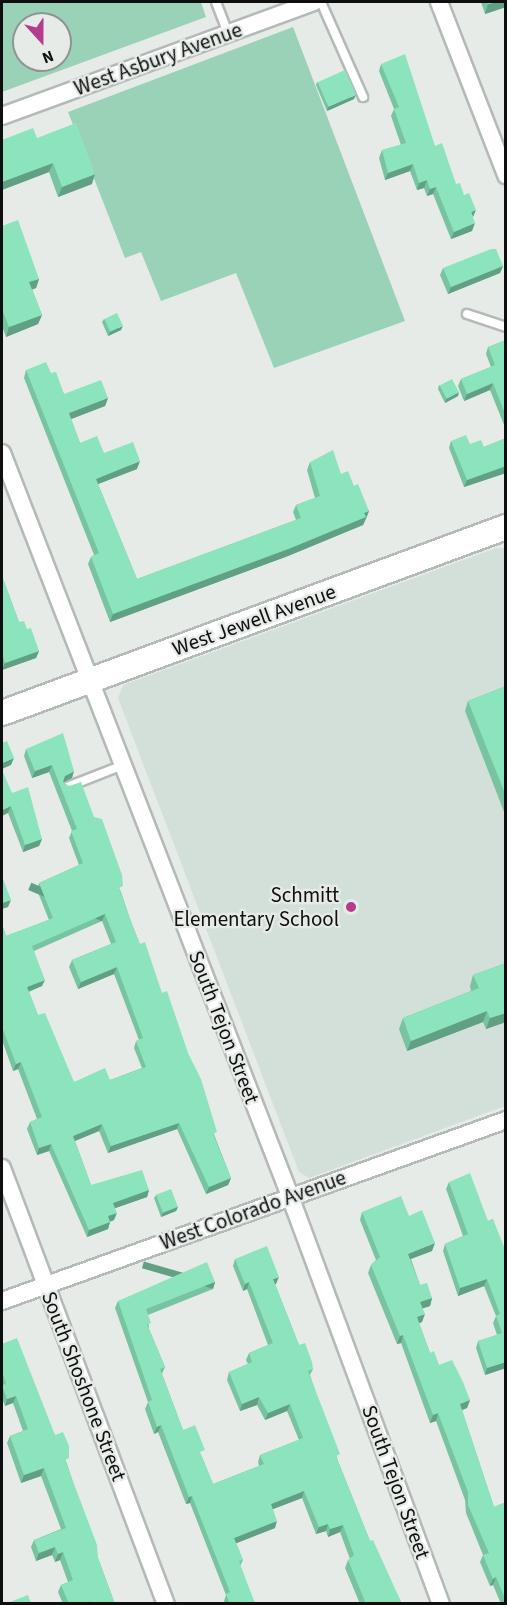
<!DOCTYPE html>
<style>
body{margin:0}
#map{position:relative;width:507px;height:1605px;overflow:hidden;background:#e6ebe8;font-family:"Source Sans 3",sans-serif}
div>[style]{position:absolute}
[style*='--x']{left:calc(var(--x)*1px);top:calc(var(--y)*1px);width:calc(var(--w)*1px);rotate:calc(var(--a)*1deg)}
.built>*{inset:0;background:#d3e0d9}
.green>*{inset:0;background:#9ad2b7}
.roads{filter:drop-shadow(2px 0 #b4bab7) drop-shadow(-2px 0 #b4bab7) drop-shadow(0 2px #b4bab7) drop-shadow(0 -2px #b4bab7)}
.lane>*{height:8px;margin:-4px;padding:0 4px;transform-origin:4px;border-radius:4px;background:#fff}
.street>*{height:16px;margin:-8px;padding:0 8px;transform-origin:8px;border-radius:8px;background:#fff}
.secondary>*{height:24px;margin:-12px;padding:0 12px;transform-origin:12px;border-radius:12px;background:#fff}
.wall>*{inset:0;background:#78c4a1}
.shaded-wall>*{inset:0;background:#61a083;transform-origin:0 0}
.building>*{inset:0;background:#8be4bb;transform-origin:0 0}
.dots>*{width:16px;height:16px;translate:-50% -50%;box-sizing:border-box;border:3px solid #e6ebe8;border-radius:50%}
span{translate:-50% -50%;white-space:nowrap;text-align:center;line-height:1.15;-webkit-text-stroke:4.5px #e6ebe8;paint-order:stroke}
.street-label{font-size:21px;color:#0e0f0e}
.poi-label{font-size:21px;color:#0e0f0e}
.right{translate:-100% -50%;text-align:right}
.frame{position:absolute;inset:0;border:3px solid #0e0f0e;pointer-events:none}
.north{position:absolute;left:12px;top:12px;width:60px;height:60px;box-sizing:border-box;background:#e6ebe8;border:2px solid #909391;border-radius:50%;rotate:159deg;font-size:16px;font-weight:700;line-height:24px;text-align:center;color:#0e0f0e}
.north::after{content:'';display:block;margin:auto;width:21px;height:27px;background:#b53b8d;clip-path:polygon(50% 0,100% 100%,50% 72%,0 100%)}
</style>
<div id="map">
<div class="built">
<div style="clip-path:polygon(496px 548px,505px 548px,505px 1106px,309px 1178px,299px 1172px,118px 698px,123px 685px)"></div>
</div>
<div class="green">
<div style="clip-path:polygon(evenodd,2px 2px,201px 2px,206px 17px,2px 92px,2px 2px,24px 24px,60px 24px,60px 60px,24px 60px,24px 24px)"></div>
<div style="clip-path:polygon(293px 27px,405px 321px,274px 368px,236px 273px,161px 301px,141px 252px,125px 258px,68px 112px)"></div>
</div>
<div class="roads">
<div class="lane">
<div style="--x:216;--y:2;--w:33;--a:69"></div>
<div style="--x:321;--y:2;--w:104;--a:66.1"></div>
<div style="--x:467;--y:314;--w:41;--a:18.4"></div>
<div style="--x:67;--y:787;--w:60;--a:-21.4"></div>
</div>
<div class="street">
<div style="--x:439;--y:2;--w:186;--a:68.8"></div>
<div style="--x:2;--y:116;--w:332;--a:-20.1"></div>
<div style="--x:2;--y:453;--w:797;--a:68.81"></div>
<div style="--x:290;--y:1196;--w:435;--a:69.7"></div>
<div style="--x:2;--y:1168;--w:466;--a:69.4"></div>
<div style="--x:2;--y:1301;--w:536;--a:-19.75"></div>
</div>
<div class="secondary">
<div style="--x:2;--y:713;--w:537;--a:-20.26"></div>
</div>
</div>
<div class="wall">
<div style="clip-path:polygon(481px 2px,506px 2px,506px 7px,485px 14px)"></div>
<div style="clip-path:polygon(381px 64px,435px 146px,473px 217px,472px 231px,451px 239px,433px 194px,427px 196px,424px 188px,417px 190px,410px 171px,385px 180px,379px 158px,382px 150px,401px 145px,391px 116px,394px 109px,379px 71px)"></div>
<div style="clip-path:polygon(317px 82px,354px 99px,327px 111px,316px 85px)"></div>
<div style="clip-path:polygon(37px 138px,92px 184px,58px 197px,49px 172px,2px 190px,2px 140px)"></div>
<div style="clip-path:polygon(2px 226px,39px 279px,36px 288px,32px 289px,42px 315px,38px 324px,6px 337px,2px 326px)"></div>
<div style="clip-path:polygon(503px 266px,500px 273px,448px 294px,440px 275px,443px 268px)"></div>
<div style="clip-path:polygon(104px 319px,121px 330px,108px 336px,102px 322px)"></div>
<div style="clip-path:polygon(506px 340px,506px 430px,490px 390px,464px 401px,458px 386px,461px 379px,491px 367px,486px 354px,488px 347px)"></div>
<div style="clip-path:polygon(26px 370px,51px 373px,64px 394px,108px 398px,105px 406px,71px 419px,80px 443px,137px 469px,98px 484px,137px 579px,296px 520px,293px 512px,296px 505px,315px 498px,307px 470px,310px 462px,341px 474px,354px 486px,369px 511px,366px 519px,363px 525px,288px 556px,110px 622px,88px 564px,91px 557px,94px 555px,24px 378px)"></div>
<div style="clip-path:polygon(439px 385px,458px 396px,445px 403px,438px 389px)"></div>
<div style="clip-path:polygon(506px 438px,506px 473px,464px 487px,449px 448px,451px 441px,484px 447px)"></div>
<div style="clip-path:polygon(2px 576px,19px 622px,39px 651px,36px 658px,2px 670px)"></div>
<div style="clip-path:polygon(506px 686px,506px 817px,465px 711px,468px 701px)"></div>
<div style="clip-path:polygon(evenodd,26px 749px,72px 778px,64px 782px,121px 892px,130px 919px,231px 1178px,228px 1185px,206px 1194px,177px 1129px,108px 1153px,99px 1131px,75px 1141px,91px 1185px,149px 1190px,147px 1197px,115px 1208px,114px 1220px,110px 1222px,108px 1229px,87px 1237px,49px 1151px,37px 1155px,27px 1129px,30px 1122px,37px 1119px,18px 1069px,13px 1071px,2px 1040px,2px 924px,6px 936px,49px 920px,37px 890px,39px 883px,79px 865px,69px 838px,72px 831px,49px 772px,32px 778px,24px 756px,26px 749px,102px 921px,111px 944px,72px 960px,69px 967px,78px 989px,114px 974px,139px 1040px,136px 1041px,134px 1048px,142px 1068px,110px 1080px,74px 1082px,38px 1015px,29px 992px,42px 986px,34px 951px,102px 921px)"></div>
<div style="clip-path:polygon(12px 793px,42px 839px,39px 846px,23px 852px,8px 813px)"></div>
<div style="clip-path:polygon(506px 963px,506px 1022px,486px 1029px,483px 1022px,407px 1051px,399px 1029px,403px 1018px,471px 991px,470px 986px,473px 975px)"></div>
<div style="clip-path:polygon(449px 1182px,488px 1221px,493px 1219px,506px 1368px,485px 1375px,476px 1348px,478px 1341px,497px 1335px,493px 1323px,496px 1316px,484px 1286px,458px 1296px,443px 1251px,445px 1244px,463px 1236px,446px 1189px)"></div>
<div style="clip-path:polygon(156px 1195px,178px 1207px,176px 1211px,161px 1217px,154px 1198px)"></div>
<div style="clip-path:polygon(362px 1212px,409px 1216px,432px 1251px,411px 1259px,420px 1285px,432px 1298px,430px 1306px,423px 1308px,422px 1322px,419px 1323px,430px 1353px,439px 1365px,470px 1400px,467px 1408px,462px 1410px,494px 1507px,506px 1502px,506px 1604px,501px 1604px,493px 1585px,490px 1586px,480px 1562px,483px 1555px,466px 1513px,465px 1500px,436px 1421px,430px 1423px,401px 1343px,397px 1344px,368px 1273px,371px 1265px,376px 1260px,360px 1220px)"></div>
<div style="clip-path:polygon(235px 1259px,276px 1284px,275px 1284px,299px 1345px,313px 1369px,310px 1375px,338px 1461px,370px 1541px,402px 1604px,360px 1604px,345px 1568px,348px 1560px,350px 1559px,340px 1532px,328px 1537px,326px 1531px,316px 1534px,302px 1498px,273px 1509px,275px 1528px,236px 1543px,243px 1560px,240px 1566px,255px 1604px,225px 1604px,224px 1601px,226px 1595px,190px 1503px,186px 1504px,158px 1432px,154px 1434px,145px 1409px,148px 1402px,115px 1308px,118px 1301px,215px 1282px,213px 1289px,148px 1315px,149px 1329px,165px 1367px,162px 1374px,183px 1430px,202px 1457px,213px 1484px,259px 1466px,258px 1462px,260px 1455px,299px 1440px,287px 1411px,265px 1420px,257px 1405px,240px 1411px,227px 1380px,229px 1372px,248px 1364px,246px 1360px,249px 1353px,268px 1345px,247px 1289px,243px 1291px,233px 1266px)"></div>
<div style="clip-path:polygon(2px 1344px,55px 1435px,67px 1464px,98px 1558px,115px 1604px,63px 1604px,58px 1592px,61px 1585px,68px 1582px,60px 1560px,55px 1562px,52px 1555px,36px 1561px,31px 1547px,34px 1540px,61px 1529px,41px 1476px,21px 1483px,7px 1443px,10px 1436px,23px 1431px,13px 1403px,5px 1406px,2px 1398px)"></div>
</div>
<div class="shaded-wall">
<div style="clip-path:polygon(497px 2px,506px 2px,506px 7px,485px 14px,488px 4px)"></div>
<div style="clip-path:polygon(356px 95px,354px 99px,327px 111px,328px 107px)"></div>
<div style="clip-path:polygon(53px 163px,49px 172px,2px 190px,2px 182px)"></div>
<div style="clip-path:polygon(413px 164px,410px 171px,385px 180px,388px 173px)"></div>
<div style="clip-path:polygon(95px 174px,92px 184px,58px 197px,62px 187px)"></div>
<div style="clip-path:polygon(427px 180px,424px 188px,417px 190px,419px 183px)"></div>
<div style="clip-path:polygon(436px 187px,433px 194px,427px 196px,430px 189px)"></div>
<div style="clip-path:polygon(476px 210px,473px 217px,471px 212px)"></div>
<div style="clip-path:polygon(475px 223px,472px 231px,451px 239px,454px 232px)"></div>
<div style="clip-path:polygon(503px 266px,500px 273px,448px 294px,451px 287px)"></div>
<div style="clip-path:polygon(39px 279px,36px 288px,26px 292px,29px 282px)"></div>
<div style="clip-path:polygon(42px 315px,38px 324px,6px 337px,9px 327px)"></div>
<div style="clip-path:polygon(123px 326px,121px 330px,108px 336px,110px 332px)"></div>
<div style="clip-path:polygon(493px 383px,490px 390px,464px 401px,467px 394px)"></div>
<div style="clip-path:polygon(459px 392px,458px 396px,445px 403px,446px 399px)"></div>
<div style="clip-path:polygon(108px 398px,105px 406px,66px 421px,69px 413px)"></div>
<div style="clip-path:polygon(140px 461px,137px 469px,93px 486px,96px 479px)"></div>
<div style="clip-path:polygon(506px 466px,506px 473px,464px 487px,467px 480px)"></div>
<div style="clip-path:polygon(369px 511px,363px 525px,288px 556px,110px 622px,113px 614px)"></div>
<div style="clip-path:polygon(39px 651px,36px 658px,2px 670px,5px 663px)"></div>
<div style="clip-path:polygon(14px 758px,11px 765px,2px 769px,2px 763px)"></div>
<div style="clip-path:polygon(52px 765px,49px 772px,32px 778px,35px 771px)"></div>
<div style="clip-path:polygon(74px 771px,72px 778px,62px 783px,65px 776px)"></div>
<div style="clip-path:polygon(11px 806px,8px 813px,2px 816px,2px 810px)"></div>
<div style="clip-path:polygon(42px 839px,39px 846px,23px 852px,25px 845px)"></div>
<div style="clip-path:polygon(11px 900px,8px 907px,2px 909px,2px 903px)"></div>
<div style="left:105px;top:914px;width:8px;height:80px;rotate:113deg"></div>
<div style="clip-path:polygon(117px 967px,114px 974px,78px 989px,81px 982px)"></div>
<div style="clip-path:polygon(45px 980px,42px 986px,24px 993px,27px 987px)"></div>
<div style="clip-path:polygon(487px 1011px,483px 1022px,407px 1051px,411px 1041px)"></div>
<div style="clip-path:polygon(506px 1013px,506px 1022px,486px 1029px,490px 1018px)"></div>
<div style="clip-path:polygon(21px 1062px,18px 1069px,13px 1071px,16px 1064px)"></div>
<div style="clip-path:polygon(179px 1123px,177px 1129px,108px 1153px,111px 1146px)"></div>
<div style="clip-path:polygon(102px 1124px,99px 1131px,70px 1143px,73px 1136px)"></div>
<div style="clip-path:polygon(51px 1144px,49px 1151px,37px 1155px,39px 1148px)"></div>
<div style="clip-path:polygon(231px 1178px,228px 1185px,206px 1194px,209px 1187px)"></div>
<div style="clip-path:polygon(149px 1190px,147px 1197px,110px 1210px,113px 1203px)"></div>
<div style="clip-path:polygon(178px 1207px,176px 1211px,161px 1217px,163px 1213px)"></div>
<div style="clip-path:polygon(117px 1213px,114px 1220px,105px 1223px,108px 1216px)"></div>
<div style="clip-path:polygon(110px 1222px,108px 1229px,87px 1237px,89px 1230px)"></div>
<div style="clip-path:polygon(435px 1243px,432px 1251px,405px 1261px,408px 1254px)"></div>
<div style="clip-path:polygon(279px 1277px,276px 1284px,271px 1286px,273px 1279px)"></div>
<div style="clip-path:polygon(487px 1279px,484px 1286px,458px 1296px,460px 1288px)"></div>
<div style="left:215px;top:1282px;width:7px;height:74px;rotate:106deg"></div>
<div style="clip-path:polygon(249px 1282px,247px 1289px,243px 1291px,245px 1284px)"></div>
<div style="clip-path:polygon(432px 1298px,430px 1306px,418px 1310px,420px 1302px)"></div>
<div style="clip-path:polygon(425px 1314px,422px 1322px,414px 1325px,417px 1317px)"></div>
<div style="clip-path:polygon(403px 1335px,401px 1343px,397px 1344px,400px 1336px)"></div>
<div style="clip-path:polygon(506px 1362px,506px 1368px,485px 1375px,487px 1368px)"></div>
<div style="clip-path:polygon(16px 1396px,13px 1403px,5px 1406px,7px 1399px)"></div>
<div style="clip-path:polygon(259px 1397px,257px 1405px,240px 1411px,242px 1404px)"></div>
<div style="clip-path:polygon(470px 1400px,467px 1408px,457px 1412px,460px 1404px)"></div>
<div style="clip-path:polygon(290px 1404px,287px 1411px,265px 1420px,268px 1413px)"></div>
<div style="clip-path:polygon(438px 1413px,436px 1421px,430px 1423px,433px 1415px)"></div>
<div style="clip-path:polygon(161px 1425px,158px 1432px,154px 1434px,157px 1427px)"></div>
<div style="clip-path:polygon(44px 1468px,41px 1476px,21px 1483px,24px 1475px)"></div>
<div style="clip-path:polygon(304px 1491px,302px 1498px,268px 1511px,271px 1504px)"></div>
<div style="clip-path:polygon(192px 1496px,190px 1503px,186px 1504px,189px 1497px)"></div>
<div style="clip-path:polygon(277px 1521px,275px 1528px,232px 1545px,234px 1538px)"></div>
<div style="clip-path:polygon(328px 1524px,326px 1531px,316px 1534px,319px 1527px)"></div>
<div style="clip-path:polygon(343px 1525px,340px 1532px,328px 1537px,330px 1529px)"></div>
<div style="clip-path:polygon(55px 1547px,52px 1555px,36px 1561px,39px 1553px)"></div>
<div style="clip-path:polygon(63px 1552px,60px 1560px,55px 1562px,58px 1554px)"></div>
<div style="clip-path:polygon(496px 1577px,493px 1585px,490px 1586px,493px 1579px)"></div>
</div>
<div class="building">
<div style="clip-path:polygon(487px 2px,497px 2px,488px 4px)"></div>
<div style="clip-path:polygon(405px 54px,435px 146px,442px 143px,456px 184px,460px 183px,464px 195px,469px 193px,476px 210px,471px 212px,475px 223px,454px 232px,436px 187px,430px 189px,427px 180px,419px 183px,413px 164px,388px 173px,382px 150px,406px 143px,394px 109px,399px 107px,381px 64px)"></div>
<div style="left:345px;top:70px;width:27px;height:30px;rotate:66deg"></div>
<div style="clip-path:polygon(76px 123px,95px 174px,62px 187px,53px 163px,2px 182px,2px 140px,33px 128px,37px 138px)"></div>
<div style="clip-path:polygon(18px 220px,39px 279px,29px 282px,42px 315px,9px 327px,2px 309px,2px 226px)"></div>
<div style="clip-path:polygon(491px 249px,496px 249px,503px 266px,451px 287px,443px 268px)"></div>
<div style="left:117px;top:313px;width:14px;height:14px;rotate:65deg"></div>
<div style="clip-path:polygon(506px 340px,506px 416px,493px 383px,467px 394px,461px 379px,495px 365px,488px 347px)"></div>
<div style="clip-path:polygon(46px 362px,51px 373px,56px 372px,64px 394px,101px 380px,108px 398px,69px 413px,80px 443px,97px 436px,104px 453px,133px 442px,140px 461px,96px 479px,137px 579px,301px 518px,296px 505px,320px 496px,310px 462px,333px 450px,341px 474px,348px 471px,354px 486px,358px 484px,369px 511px,364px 513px,366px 517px,291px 548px,113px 614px,91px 557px,99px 553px,26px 370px)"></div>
<div style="left:452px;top:379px;width:15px;height:14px;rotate:62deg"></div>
<div style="clip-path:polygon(466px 435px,470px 444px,481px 440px,484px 447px,506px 438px,506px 466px,467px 480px,451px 441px)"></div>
<div style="clip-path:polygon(2px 576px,19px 622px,24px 621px,27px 629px,31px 628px,39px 651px,5px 663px,2px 653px)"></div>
<div style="clip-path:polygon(506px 686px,506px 796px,468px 701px)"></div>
<div style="clip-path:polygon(evenodd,63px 733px,74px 771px,65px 776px,63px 782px,69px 786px,81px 782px,94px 817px,102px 819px,122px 875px,123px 886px,119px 888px,130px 919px,140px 944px,145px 942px,162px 993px,167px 991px,188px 1053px,201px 1079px,217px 1132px,213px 1134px,231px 1178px,209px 1187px,179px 1123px,111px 1146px,102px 1124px,73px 1136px,91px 1185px,142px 1170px,149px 1190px,113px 1203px,117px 1213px,108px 1216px,110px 1222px,89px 1230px,51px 1144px,39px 1148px,30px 1122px,42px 1117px,21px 1062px,16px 1064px,2px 1027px,2px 924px,6px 936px,53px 918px,39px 883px,83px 863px,71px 831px,77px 829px,52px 765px,35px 771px,26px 749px,63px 733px,105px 914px,116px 942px,72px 960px,81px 982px,117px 967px,143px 1038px,136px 1041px,146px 1067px,110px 1080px,105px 1068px,74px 1082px,45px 1013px,38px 1015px,27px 987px,45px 980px,32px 946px,105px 914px)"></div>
<div style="clip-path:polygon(7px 741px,14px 758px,2px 763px,2px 743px)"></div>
<div style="clip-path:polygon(2px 770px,12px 793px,28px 787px,42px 839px,25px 845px,11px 806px,2px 810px)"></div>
<div style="clip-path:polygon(2px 876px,11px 900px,2px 903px)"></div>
<div style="clip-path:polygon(506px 963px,506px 1013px,490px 1018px,487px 1011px,411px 1041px,403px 1018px,479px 988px,473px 975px)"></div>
<div style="clip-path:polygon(470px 1173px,488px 1221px,493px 1219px,506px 1252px,506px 1362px,487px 1368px,478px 1341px,502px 1333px,496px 1316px,500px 1314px,487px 1279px,460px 1288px,445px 1244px,468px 1234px,449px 1182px)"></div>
<div style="left:171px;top:1189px;width:19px;height:16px;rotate:69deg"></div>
<div style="clip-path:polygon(401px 1196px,409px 1216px,422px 1210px,435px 1243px,408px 1254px,420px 1285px,427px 1283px,432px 1298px,420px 1302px,425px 1314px,417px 1317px,430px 1353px,434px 1351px,439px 1365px,452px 1360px,463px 1382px,470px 1400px,460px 1404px,494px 1507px,506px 1502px,506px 1601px,496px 1577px,493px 1579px,483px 1555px,489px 1553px,468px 1505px,468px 1492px,438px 1413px,433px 1415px,403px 1335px,400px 1336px,371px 1265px,380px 1257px,362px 1212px)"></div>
<div style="clip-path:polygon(267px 1246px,279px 1277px,273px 1279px,299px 1345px,305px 1343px,312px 1362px,313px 1369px,308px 1371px,340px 1454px,336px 1456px,341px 1469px,370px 1541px,373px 1540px,402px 1604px,366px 1604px,348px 1560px,354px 1555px,343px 1525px,330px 1529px,328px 1524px,319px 1527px,304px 1491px,271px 1504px,277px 1521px,234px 1538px,243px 1560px,239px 1561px,255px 1604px,230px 1604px,226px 1594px,230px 1592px,192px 1496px,189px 1497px,161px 1425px,157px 1427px,148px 1402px,152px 1400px,118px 1301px,207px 1262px,215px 1282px,146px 1309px,151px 1323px,147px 1324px,165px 1367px,160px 1369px,183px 1430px,195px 1425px,205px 1450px,200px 1452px,213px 1484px,264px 1464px,260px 1455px,303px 1438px,290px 1404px,268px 1413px,259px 1397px,242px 1404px,229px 1372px,252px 1362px,249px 1353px,273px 1343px,249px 1282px,245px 1284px,235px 1259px)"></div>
<div style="clip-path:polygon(17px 1338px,55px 1435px,63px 1432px,69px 1446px,69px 1458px,65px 1460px,97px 1545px,98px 1558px,115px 1604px,91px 1604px,90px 1601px,84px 1604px,69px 1604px,61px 1585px,73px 1580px,63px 1552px,58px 1554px,55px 1547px,39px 1553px,34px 1540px,66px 1528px,44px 1468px,24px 1475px,10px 1436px,28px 1429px,16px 1396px,7px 1399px,2px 1385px,6px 1384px,2px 1371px,2px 1344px)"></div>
<div style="clip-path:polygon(28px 1595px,31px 1604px,5px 1604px)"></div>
</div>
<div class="dots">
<div style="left:351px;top:907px;background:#b53b8d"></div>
</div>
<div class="street-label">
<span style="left:158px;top:59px;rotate:-20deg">West Asbury Avenue</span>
<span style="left:254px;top:620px;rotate:-20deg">West Jewell Avenue</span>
<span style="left:224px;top:1027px;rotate:69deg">South Tejon Street</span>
<span style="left:253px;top:1210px;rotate:-20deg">West Colorado Avenue</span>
<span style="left:84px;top:1386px;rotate:69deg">South Shoshone Street</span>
<span style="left:396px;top:1482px;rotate:70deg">South Tejon Street</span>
</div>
<div class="poi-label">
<span class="right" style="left:339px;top:907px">Schmitt<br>Elementary School</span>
</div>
<div class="frame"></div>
<div class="north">N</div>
</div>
